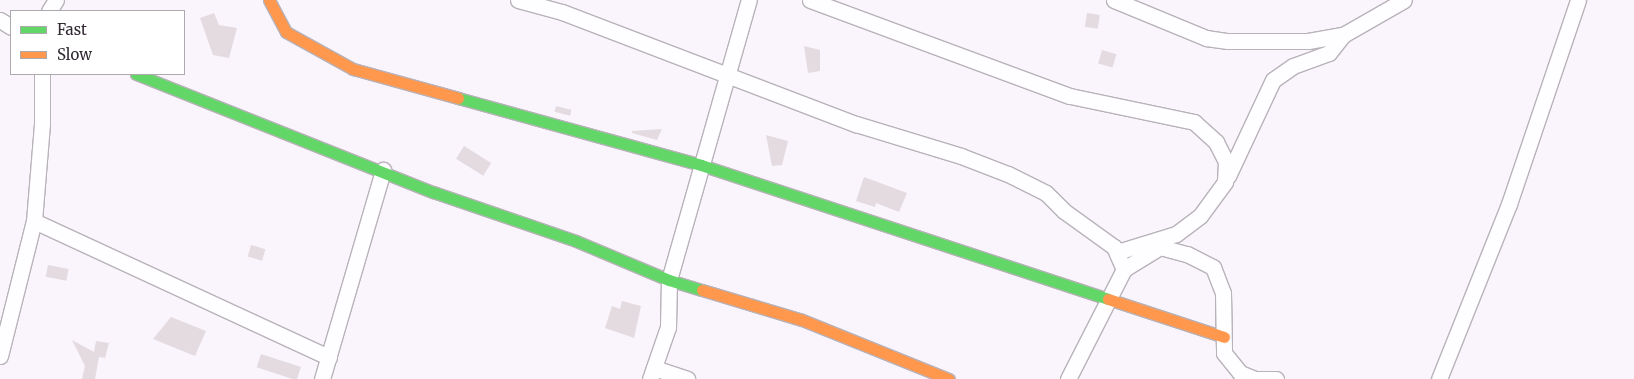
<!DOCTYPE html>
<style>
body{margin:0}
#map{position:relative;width:1634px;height:379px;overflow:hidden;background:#faf4fc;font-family:Merriweather,serif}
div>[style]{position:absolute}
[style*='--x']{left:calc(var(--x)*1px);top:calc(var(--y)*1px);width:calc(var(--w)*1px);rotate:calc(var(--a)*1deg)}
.building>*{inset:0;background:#e4dbe1;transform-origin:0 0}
.roads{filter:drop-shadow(1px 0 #b8b2b9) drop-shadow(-1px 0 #b8b2b9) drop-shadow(0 1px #b8b2b9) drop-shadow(0 -1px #b8b2b9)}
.street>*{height:15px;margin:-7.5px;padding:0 7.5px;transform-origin:7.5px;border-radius:7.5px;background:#fefdff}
.fast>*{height:11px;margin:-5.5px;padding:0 5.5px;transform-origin:5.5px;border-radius:5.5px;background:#63d668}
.slow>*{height:11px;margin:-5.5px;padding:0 5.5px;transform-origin:5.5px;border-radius:5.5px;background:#ff974d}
span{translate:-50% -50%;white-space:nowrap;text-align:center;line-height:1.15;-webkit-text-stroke:5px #fff;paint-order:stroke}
.legend{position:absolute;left:10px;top:10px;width:175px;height:65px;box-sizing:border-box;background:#fff;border:1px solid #adaaad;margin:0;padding:6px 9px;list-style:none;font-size:15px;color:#322a33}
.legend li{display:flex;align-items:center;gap:10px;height:25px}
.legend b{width:25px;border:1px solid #adaaad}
</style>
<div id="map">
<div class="building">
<div style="clip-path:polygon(214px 13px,219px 25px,237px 28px,229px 58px,213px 55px,200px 18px)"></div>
<div style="left:1087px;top:13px;width:13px;height:14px;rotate:9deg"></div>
<div style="clip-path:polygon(804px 46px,820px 50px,820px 71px,808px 73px)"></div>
<div style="left:1102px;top:50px;width:15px;height:14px;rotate:16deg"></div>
<div style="left:556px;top:106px;width:16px;height:6px;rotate:14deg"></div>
<div style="clip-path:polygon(662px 129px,657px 140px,632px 133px,632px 131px)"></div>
<div style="clip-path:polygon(766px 135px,788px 141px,782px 165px,772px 166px)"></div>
<div style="left:464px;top:146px;width:32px;height:15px;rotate:32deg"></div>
<div style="clip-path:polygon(864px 177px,907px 193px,899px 212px,876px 203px,875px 207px,856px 201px)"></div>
<div style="left:251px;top:245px;width:15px;height:12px;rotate:16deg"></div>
<div style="left:48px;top:265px;width:21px;height:12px;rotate:11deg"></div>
<div style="clip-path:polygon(622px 301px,641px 306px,634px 338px,605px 328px,612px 306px,620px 309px)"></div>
<div style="clip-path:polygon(171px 317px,206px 331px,195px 356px,153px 339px)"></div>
<div style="clip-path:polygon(72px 340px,94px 352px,96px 341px,109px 343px,105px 358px,99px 357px,95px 379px,82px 379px,85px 366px)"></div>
<div style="left:261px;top:354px;width:42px;height:14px;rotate:18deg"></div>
</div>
<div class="roads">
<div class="street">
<div style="--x:518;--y:0;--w:46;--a:15.3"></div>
<div style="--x:562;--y:12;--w:315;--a:20.9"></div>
<div style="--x:856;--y:124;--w:110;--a:16.9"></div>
<div style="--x:961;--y:156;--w:50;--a:21"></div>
<div style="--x:1008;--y:174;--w:42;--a:26.6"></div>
<div style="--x:1046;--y:193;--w:25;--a:45"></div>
<div style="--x:1064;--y:211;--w:62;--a:35.8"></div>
<div style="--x:1114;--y:247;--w:24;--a:66"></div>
<div style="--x:810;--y:0;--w:277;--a:20.3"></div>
<div style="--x:1070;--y:96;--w:127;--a:11.8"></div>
<div style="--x:1194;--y:122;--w:30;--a:42"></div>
<div style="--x:1216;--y:142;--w:22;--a:63"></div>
<div style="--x:1226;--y:162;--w:20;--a:93"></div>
<div style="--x:1225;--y:182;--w:42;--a:126.3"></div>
<div style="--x:1200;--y:216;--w:30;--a:143"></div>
<div style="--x:1176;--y:234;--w:62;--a:163"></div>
<div style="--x:1114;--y:0;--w:100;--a:22.4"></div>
<div style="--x:1206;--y:38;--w:22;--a:8"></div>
<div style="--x:1228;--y:41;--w:80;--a:0"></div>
<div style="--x:1308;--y:41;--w:36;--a:-10"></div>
<div style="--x:1343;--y:35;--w:70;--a:-29.8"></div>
<div style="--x:49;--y:11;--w:13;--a:-58"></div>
<div style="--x:0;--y:20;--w:13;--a:32"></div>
<div style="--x:1228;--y:176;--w:106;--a:-64.9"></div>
<div style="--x:1273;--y:80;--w:24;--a:-35"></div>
<div style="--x:1293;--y:66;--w:38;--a:-20"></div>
<div style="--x:1329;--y:53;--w:23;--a:-52"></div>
<div style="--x:34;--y:221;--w:325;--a:24.8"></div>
<div style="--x:0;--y:356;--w:139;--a:-75.9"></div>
<div style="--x:34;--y:221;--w:97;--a:-85.3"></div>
<div style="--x:42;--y:124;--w:50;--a:-90"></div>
<div style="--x:654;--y:368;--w:35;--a:18"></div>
<div style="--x:322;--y:379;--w:218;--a:-73.7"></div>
<div style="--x:650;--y:379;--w:55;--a:-70.9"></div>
<div style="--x:668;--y:327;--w:47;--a:-88.8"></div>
<div style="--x:669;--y:280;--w:291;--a:-74.1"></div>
<div style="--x:1068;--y:379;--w:123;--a:-63"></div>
<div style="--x:1124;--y:269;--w:42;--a:-31.4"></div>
<div style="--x:1160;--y:247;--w:28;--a:15"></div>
<div style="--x:1187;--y:254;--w:29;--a:27"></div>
<div style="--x:1213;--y:267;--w:28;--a:69"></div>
<div style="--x:1223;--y:293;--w:60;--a:89"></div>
<div style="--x:1224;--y:353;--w:26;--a:51"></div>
<div style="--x:1240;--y:373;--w:16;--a:22"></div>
<div style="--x:1255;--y:379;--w:21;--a:0"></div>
<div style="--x:1439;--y:379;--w:188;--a:-68.2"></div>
<div style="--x:1509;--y:204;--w:215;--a:-71.3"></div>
</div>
<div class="fast">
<div style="--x:136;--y:74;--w:320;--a:21.7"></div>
<div style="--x:433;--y:192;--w:151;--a:18.9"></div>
<div style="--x:576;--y:241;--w:101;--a:22.8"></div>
<div style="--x:669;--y:280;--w:34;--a:17"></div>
<div style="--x:458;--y:98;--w:252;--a:15.4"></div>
<div style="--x:701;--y:165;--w:428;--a:18.2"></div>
</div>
<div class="slow">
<div style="--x:269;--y:0;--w:36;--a:62"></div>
<div style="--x:286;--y:32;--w:77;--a:28.9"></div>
<div style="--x:353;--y:69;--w:109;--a:15.4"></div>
<div style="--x:702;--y:290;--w:104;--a:16.7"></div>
<div style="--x:802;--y:320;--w:158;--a:21.9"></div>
<div style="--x:1108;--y:299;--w:122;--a:18.1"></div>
</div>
</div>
<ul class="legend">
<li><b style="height:6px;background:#63d668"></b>Fast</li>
<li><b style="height:6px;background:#ff974d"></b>Slow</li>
</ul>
</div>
